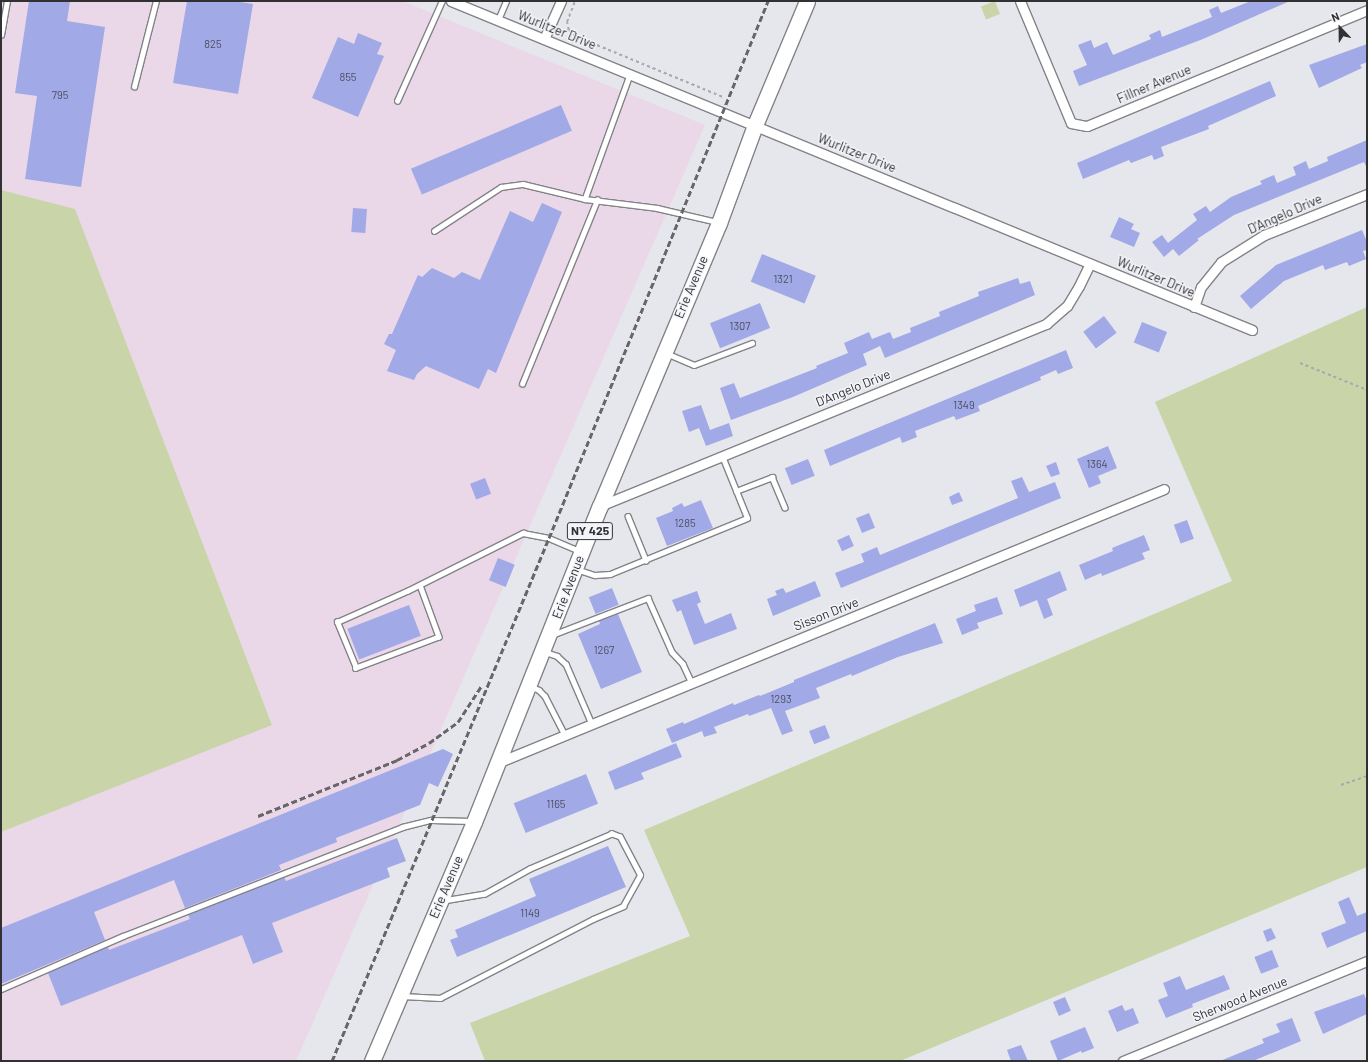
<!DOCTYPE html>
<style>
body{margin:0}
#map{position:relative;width:1368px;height:1062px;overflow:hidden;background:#e6e7ec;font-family:Barlow,sans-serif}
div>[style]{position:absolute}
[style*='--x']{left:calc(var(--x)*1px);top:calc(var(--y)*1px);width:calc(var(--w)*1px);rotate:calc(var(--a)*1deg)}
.industrial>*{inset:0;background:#ead7e7}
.green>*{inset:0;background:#c9d4a8;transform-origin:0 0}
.building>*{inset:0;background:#a1a9e7;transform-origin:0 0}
.path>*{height:2px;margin-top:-1px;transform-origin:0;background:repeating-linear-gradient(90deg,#a8a9ad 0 3px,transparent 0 6px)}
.roads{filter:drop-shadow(1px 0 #828388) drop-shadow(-1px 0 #828388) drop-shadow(0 1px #828388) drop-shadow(0 -1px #828388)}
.service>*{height:4.5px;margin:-2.25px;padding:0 2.25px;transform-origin:2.25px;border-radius:2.25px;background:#fff}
.minor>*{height:9px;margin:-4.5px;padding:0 4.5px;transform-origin:4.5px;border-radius:4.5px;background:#fff}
.primary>*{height:15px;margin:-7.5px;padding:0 7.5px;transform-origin:7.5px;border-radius:7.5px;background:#fff}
.rail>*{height:3px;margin-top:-1.5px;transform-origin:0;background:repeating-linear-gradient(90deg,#666669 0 6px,transparent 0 9px)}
span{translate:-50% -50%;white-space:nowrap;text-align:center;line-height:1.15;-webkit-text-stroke:3px #f3f4f9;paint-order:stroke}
.number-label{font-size:11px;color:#4d4f60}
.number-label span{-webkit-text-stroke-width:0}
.shield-label span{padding:1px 3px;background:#f3f4f9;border:1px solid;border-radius:3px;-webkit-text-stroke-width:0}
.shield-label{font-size:12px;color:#313133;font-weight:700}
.street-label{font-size:13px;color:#313133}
.frame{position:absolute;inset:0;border:2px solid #313133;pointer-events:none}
.north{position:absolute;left:1320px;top:8px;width:40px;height:40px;-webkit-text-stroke:3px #f3f4f9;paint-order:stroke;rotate:338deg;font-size:11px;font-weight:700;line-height:16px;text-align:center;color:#313133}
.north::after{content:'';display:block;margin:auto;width:14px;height:18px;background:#313133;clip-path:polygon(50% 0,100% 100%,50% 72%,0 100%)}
</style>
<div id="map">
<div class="industrial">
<div style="clip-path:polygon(1px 1px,402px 1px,705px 125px,296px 1061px,1px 1061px,1px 832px,272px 724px,75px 210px,1px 190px)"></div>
</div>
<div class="green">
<div style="left:995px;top:1px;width:14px;height:15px;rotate:69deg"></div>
<div style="clip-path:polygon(1px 190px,75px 209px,272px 725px,1px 832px)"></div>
<div style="clip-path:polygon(1367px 307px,1367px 867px,900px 1061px,485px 1061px,470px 1023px,690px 936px,644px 830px,1232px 581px,1155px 402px)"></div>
</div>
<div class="building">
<div style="clip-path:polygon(29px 1px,70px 1px,67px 21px,105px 27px,81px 187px,25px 179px,37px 96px,15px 93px)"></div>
<div style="clip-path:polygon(187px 1px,233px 1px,253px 4px,238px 94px,173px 83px)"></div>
<div style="clip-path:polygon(1251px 1px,1290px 1px,1203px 39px,1079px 86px,1073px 71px,1087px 65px,1078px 45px,1091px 40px,1094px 48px,1107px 42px,1113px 55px,1151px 39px,1149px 35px,1160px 30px,1162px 37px,1212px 17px,1209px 10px,1218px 6px,1221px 13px)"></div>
<div style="clip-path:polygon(358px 33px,382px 43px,377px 54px,384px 56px,358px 117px,312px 98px,338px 37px,354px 44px)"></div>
<div style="clip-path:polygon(1367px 44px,1367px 62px,1360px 65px,1362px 68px,1319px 88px,1309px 65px)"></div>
<div style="clip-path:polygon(1270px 81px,1276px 96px,1208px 126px,1209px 129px,1161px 147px,1164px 156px,1154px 160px,1152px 155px,1131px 163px,1129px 160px,1083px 179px,1077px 163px)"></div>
<div style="left:561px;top:105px;width:28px;height:163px;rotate:67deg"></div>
<div style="clip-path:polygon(1367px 140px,1367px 168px,1364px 162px,1234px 215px,1197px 239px,1199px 240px,1179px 256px,1173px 249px,1164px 257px,1152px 242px,1162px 235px,1168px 243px,1197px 220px,1193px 214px,1206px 206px,1210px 212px,1231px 197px,1262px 184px,1260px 181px,1274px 175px,1277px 183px,1296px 175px,1293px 167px,1306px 161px,1309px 169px,1328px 161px,1327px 157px)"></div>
<div style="clip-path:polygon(542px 203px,562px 212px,496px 373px,488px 369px,479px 389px,426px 366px,417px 374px,414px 380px,387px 371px,396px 350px,384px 344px,389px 334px,392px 334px,418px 275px,422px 277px,432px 268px,454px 278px,462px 272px,480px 280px,510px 211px,533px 222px)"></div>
<div style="left:353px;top:208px;width:14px;height:24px;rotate:4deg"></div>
<div style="clip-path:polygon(1119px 217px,1134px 224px,1131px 229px,1140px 233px,1134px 247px,1110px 237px)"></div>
<div style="clip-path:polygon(1362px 230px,1367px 242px,1367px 250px,1363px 251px,1366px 259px,1349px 266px,1347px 262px,1325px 270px,1323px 265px,1284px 281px,1251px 309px,1240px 296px,1276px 265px)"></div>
<div style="left:762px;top:254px;width:58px;height:30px;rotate:22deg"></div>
<div style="clip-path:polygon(1018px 278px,1020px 284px,1030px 281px,1035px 295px,885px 358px,880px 346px,863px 354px,867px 365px,793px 397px,731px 420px,720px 388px,734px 383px,740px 398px,817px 368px,816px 366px,848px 353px,844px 343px,869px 332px,872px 339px,890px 332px,893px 339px,911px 332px,910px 328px,940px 316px,939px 312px,979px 296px,978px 292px)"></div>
<div style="left:760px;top:303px;width:27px;height:54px;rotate:68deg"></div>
<div style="left:1104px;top:316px;width:21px;height:26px;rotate:53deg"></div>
<div style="left:1142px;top:322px;width:27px;height:22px;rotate:22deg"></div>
<div style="clip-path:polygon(1066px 350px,1073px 368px,1058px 374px,1056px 370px,1040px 377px,1041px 380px,978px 406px,980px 411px,956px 420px,954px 416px,915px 431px,917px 437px,902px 443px,900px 437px,830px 466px,824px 450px)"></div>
<div style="clip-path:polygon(701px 405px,710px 430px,729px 423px,733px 436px,706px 446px,699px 428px,689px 432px,682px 411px)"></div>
<div style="clip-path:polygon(1108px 446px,1117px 468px,1098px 476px,1101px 483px,1089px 488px,1077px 459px)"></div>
<div style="left:808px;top:459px;width:18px;height:25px;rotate:68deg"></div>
<div style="clip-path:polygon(1056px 462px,1060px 474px,1051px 477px,1046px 466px)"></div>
<div style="clip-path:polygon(1022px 477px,1029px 492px,1055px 482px,1061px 498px,841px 588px,835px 573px,864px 562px,861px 554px,877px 547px,880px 555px,1018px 498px,1011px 481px)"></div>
<div style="left:485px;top:478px;width:17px;height:16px;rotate:69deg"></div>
<div style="clip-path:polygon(959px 492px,963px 501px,952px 505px,949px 497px)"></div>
<div style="clip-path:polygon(701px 500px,713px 528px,667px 546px,656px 518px,673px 511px,672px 508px,682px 503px,684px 507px)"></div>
<div style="left:869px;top:513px;width:16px;height:14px;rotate:68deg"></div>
<div style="left:1187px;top:520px;width:20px;height:14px;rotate:70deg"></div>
<div style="left:849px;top:535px;width:12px;height:13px;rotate:66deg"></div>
<div style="clip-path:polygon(1144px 535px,1150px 550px,1142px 553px,1145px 559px,1102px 576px,1101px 573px,1085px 580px,1079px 565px,1113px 551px,1112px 548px)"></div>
<div style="left:498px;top:558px;width:18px;height:24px;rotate:22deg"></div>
<div style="clip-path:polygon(1060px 571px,1067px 590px,1047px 599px,1053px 615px,1044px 619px,1037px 600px,1020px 607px,1014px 590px)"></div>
<div style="clip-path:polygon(815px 581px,821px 596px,773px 616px,767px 599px,777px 595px,775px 591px,783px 588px,786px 593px)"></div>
<div style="left:612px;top:588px;width:18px;height:25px;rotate:68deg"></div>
<div style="clip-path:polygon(697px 591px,701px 602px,697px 604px,705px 624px,731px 613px,737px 629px,694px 645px,681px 610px,677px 612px,672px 600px)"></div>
<div style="clip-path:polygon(997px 597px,1003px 614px,977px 623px,979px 628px,962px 635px,956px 619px,976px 611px,974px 605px)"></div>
<div style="left:409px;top:605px;width:33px;height:66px;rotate:69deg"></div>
<div style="clip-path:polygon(618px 614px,642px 672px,601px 689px,578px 634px,600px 624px,599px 621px)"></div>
<div style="clip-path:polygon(935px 623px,943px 643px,898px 657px,852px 676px,851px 674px,816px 688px,820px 698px,785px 711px,793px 731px,782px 735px,771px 708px,749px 716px,748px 714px,714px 727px,717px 733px,704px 737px,702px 731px,672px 743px,666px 729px,683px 722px,684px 724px,733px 703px,734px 705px,759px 695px,760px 696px,794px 682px,794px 680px)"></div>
<div style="left:825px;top:725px;width:14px;height:17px;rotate:69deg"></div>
<div style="clip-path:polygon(676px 743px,682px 757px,641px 773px,644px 779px,615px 790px,608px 772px)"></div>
<div style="clip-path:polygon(443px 749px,453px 754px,438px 787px,429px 783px,420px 805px,336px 838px,337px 842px,279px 865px,281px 870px,185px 908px,174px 880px,94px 912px,105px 940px,1px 984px,1px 928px)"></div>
<div style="left:586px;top:774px;width:32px;height:78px;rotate:68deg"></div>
<div style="clip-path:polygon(397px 838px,406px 861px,387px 868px,390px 877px,272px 923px,283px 952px,253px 964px,242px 935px,61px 1006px,48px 973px,108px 947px,109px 950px,190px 919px,188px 915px,284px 877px,286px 881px)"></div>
<div style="clip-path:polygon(608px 846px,626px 887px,457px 957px,450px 940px,458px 937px,455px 930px,536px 896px,529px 879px)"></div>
<div style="clip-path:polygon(1349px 897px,1357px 916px,1367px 912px,1367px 931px,1327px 948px,1321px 933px,1346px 923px,1338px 902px)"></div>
<div style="clip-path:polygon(1271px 928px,1276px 938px,1267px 942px,1263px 931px)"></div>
<div style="left:1272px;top:950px;width:18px;height:19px;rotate:68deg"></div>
<div style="clip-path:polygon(1224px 975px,1230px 989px,1192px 1004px,1193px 1007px,1166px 1018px,1158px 1000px,1168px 996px,1163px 983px,1180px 976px,1186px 990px)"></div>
<div style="clip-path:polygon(1364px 994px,1367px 1002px,1367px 1014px,1323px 1034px,1314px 1012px)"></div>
<div style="left:1065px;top:997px;width:15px;height:13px;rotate:67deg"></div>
<div style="clip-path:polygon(1122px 1005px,1125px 1011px,1133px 1008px,1139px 1023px,1117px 1032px,1108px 1011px)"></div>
<div style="clip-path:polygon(1292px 1018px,1301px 1041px,1253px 1061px,1220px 1061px,1264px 1043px,1262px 1039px,1280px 1032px,1276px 1024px)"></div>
<div style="clip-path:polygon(1085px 1027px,1094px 1048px,1082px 1053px,1081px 1051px,1058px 1061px,1050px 1041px)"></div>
<div style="clip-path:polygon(1021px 1045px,1028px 1061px,1011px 1061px,1007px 1050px)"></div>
</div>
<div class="path">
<div style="--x:569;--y:30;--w:8;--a:-104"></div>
<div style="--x:567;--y:22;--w:22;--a:-69"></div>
<div style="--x:565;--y:31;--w:4;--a:-14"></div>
<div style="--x:569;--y:30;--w:8;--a:45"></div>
<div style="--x:575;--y:36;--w:160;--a:22.4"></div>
<div style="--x:1300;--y:363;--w:72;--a:21.9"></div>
<div style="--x:1341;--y:785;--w:28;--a:-19"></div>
</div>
<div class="roads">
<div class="service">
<div style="--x:498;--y:20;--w:21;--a:-67"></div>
<div style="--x:1;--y:35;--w:35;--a:-80"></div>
<div style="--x:630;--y:75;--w:132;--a:109.9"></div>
<div style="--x:585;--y:199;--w:73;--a:7.1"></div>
<div style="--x:657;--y:208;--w:62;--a:13.1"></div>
<div style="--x:134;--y:87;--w:89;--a:-75.7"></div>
<div style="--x:397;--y:101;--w:110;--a:-65.8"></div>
<div style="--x:434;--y:231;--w:80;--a:-33.3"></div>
<div style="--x:501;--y:187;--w:22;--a:-8"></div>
<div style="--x:523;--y:184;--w:64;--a:13.6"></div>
<div style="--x:666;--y:353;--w:30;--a:23"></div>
<div style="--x:694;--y:365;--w:62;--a:-20.8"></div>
<div style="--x:522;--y:384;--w:199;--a:-67.8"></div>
<div style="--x:736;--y:491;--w:39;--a:-21"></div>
<div style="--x:772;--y:477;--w:33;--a:67"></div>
<div style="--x:628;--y:516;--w:48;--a:67.8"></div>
<div style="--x:576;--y:569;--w:20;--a:18"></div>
<div style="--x:595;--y:575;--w:15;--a:-4"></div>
<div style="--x:610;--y:574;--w:148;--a:-22.2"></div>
<div style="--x:747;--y:518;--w:67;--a:-112"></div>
<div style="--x:420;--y:585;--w:55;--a:69.9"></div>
<div style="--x:439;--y:637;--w:89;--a:159.5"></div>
<div style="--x:356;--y:668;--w:50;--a:-112.4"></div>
<div style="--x:337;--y:622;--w:77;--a:-23.9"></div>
<div style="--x:407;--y:591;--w:130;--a:-26.6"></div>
<div style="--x:523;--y:533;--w:26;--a:11"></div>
<div style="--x:549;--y:538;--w:34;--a:23"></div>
<div style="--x:552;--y:635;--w:103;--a:-21.1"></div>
<div style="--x:648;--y:598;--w:59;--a:66"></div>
<div style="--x:672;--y:652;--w:16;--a:47"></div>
<div style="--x:683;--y:664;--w:21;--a:65"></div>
<div style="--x:545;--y:652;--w:13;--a:18"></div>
<div style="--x:557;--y:656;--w:12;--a:42"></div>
<div style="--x:566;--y:664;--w:65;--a:66.6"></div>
<div style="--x:530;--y:686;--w:10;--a:24"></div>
<div style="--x:539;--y:690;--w:8;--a:45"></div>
<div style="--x:545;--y:696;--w:44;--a:62.9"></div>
<div style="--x:1;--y:989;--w:133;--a:-23.5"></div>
<div style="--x:123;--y:936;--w:300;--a:-21.3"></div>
<div style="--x:402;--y:827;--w:30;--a:-14"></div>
<div style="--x:431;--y:820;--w:41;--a:1.4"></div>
<div style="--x:402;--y:996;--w:38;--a:3"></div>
<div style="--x:440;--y:998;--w:172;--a:-27.3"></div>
<div style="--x:593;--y:919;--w:33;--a:-23"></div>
<div style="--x:623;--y:906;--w:35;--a:-61"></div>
<div style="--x:640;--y:875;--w:43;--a:-117.8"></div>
<div style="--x:620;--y:837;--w:9;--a:-159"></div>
<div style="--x:612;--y:834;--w:89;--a:156.9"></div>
<div style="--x:530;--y:869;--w:51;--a:150.9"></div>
<div style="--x:485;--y:894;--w:43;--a:170.5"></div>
</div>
<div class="minor">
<div style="--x:451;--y:1;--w:866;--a:22.33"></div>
<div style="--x:1020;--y:1;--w:132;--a:67.3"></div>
<div style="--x:1071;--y:123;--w:16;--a:11"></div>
<div style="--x:1087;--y:126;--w:303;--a:-22.5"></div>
<div style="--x:544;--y:39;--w:42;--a:-65.9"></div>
<div style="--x:1194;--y:307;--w:21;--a:-71"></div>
<div style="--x:1201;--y:287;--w:32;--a:-51"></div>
<div style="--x:1221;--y:262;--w:51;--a:-32.1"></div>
<div style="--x:1264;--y:235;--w:111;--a:-21.7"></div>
<div style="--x:600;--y:506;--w:482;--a:-22.2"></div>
<div style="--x:1046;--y:324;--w:28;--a:-41"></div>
<div style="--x:1067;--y:306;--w:23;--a:-59"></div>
<div style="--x:1079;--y:286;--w:25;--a:-64"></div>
<div style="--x:497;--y:763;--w:721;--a:-22.33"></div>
<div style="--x:1123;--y:1061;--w:264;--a:-22.3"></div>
</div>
<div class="primary">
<div style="--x:372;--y:1061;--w:260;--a:-66.9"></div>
<div style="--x:474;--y:822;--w:340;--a:-68.3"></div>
<div style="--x:600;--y:506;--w:307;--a:-67.2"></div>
<div style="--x:719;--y:223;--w:104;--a:-69.8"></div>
<div style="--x:755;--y:125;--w:134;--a:-67.2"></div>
</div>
</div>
<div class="rail">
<div style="--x:258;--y:816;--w:150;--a:-21.9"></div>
<div style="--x:397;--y:760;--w:36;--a:-28"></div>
<div style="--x:429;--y:743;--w:36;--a:-36"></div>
<div style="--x:458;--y:722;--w:44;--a:-57"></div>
<div style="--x:332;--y:1061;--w:566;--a:-67.47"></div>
<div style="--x:549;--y:538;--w:580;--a:-67.81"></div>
</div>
<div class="number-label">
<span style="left:213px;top:44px">825</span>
<span style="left:348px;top:77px">855</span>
<span style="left:60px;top:95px">795</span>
<span style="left:783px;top:279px">1321</span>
<span style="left:740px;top:326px">1307</span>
<span style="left:964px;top:405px">1349</span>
<span style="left:1097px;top:464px">1364</span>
<span style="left:685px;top:523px">1285</span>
<span style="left:604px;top:650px">1267</span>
<span style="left:781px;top:699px">1293</span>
<span style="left:556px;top:804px">1165</span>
<span style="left:530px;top:913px">1149</span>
</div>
<div class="shield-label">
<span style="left:590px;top:531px">NY 425</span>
</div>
<div class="street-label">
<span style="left:557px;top:30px;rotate:22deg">Wurlitzer Drive</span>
<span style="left:1154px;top:84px;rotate:-23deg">Fillner Avenue</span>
<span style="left:857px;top:153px;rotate:22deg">Wurlitzer Drive</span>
<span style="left:1285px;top:214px;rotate:-24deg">D'Angelo Drive</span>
<span style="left:1156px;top:277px;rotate:23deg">Wurlitzer Drive</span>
<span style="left:691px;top:287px;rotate:-67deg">Erie Avenue</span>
<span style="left:853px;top:388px;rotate:-22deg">D'Angelo Drive</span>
<span style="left:568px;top:587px;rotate:-69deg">Erie Avenue</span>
<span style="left:826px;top:614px;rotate:-22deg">Sisson Drive</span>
<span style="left:446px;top:887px;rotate:-67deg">Erie Avenue</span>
<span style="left:1240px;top:999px;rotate:-22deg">Sherwood Avenue</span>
</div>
<div class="frame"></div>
<div class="north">N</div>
</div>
